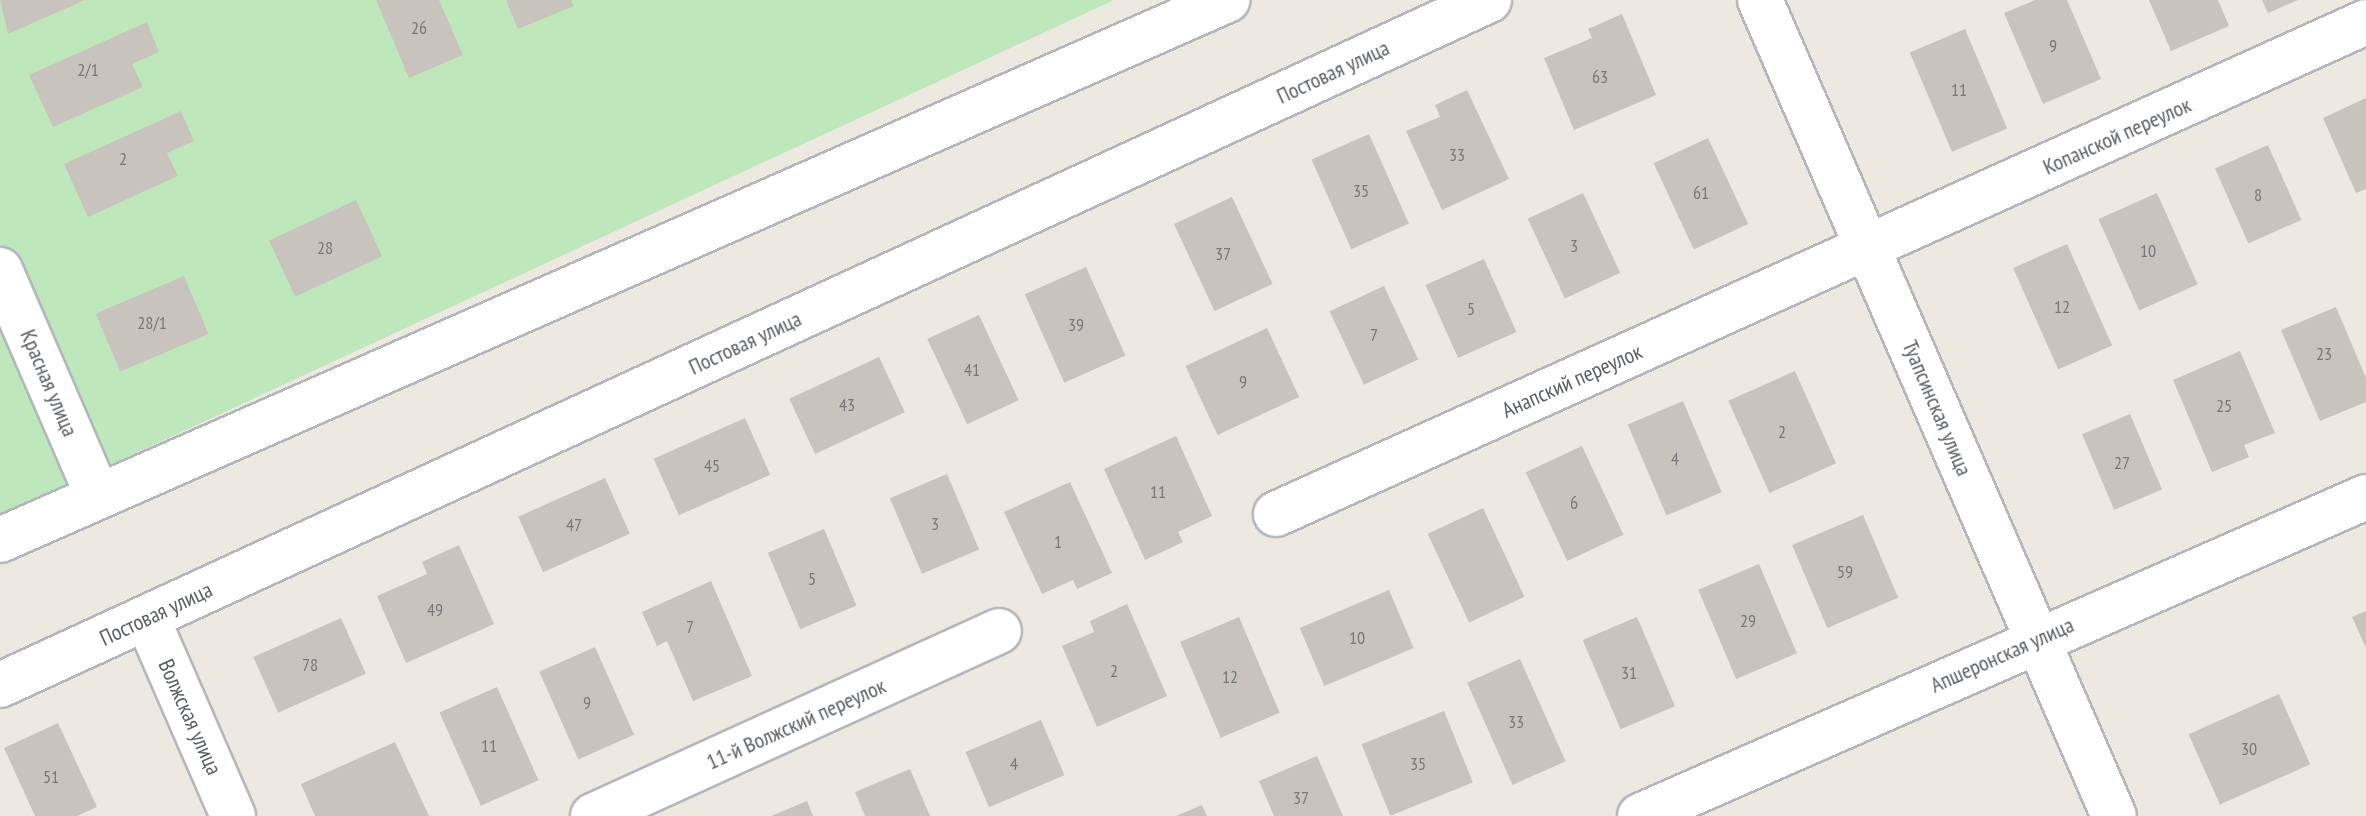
<!DOCTYPE html>
<meta charset="utf-8">
<style>
body{margin:0}
#map{position:relative;width:2366px;height:816px;overflow:hidden;background:#ede9e0;font-family:"PT Sans Narrow",sans-serif}
div>[style]{position:absolute}
[style*='--x']{left:calc(var(--x)*1px);top:calc(var(--y)*1px);width:calc(var(--w)*1px);rotate:calc(var(--a)*1deg)}
.green>*{inset:0;background:#bee7bb}
.building>*{inset:0;background:#c8c4bd;transform-origin:0 0}
.roads{filter:drop-shadow(2px 0 #b3b7bc) drop-shadow(-2px 0 #b3b7bc) drop-shadow(0 2px #b3b7bc) drop-shadow(0 -2px #b3b7bc)}
.minor>*{height:44px;margin:-22px;padding:0 22px;transform-origin:22px;border-radius:22px;background:#fff}
span{translate:-50% -50%;white-space:nowrap;text-align:center;line-height:1.15;-webkit-text-stroke:6px #fff;paint-order:stroke}
.number-label{font-size:18px;color:#757879}
.number-label span{-webkit-text-stroke-width:0}
.street-label{font-size:22px;color:#595e62}
</style>
<div id="map">
<div class="green">
<div style="clip-path:polygon(0 0,1114px 0,0 516px)"></div>
</div>
<div class="building">
<div style="clip-path:polygon(0 0,85px 0,8px 34px)"></div>
<div style="clip-path:polygon(376px 0,439px 0,463px 55px,409px 78px)"></div>
<div style="clip-path:polygon(506px 0,571px 0,574px 6px,518px 29px)"></div>
<div style="clip-path:polygon(2035px 0,2067px 0,2101px 79px,2043px 104px,2004px 13px)"></div>
<div style="clip-path:polygon(2149px 0,2218px 0,2229px 26px,2171px 51px)"></div>
<div style="clip-path:polygon(2262px 0,2298px 0,2268px 13px)"></div>
<div style="clip-path:polygon(1622px 14px,1656px 95px,1574px 130px,1544px 58px,1592px 38px,1588px 29px)"></div>
<div style="clip-path:polygon(147px 22px,159px 52px,132px 64px,143px 87px,53px 127px,29px 75px)"></div>
<div style="left:1965px;top:29px;width:108px;height:60px;rotate:67deg"></div>
<div style="clip-path:polygon(1467px 90px,1509px 179px,1442px 210px,1406px 131px,1440px 117px,1435px 105px)"></div>
<div style="clip-path:polygon(2366px 98px,2366px 189px,2356px 193px,2323px 118px)"></div>
<div style="clip-path:polygon(181px 111px,194px 141px,167px 153px,178px 176px,88px 217px,64px 164px)"></div>
<div style="left:1369px;top:134px;width:98px;height:63px;rotate:66deg"></div>
<div style="left:1708px;top:138px;width:95px;height:60px;rotate:65deg"></div>
<div style="left:2268px;top:145px;width:82px;height:58px;rotate:66deg"></div>
<div style="left:1583px;top:193px;width:88px;height:61px;rotate:65deg"></div>
<div style="left:2157px;top:193px;width:100px;height:64px;rotate:66deg"></div>
<div style="left:1232px;top:197px;width:96px;height:64px;rotate:65deg"></div>
<div style="left:356px;top:200px;width:62px;height:96px;rotate:65deg"></div>
<div style="left:2067px;top:244px;width:111px;height:59px;rotate:66deg"></div>
<div style="left:1484px;top:259px;width:80px;height:64px;rotate:66deg"></div>
<div style="left:1086px;top:267px;width:97px;height:67px;rotate:66deg"></div>
<div style="left:184px;top:276px;width:63px;height:96px;rotate:67deg"></div>
<div style="left:1384px;top:286px;width:81px;height:60px;rotate:65deg"></div>
<div style="clip-path:polygon(2336px 307px,2366px 378px,2366px 402px,2320px 421px,2281px 330px)"></div>
<div style="left:979px;top:315px;width:94px;height:57px;rotate:65deg"></div>
<div style="left:1267px;top:328px;width:76px;height:90px;rotate:65deg"></div>
<div style="clip-path:polygon(2240px 351px,2275px 433px,2244px 445px,2249px 457px,2212px 472px,2173px 380px)"></div>
<div style="left:879px;top:357px;width:61px;height:99px;rotate:65deg"></div>
<div style="left:1795px;top:371px;width:101px;height:73px;rotate:66deg"></div>
<div style="left:1683px;top:401px;width:99px;height:60px;rotate:67deg"></div>
<div style="left:2130px;top:414px;width:82px;height:52px;rotate:67deg"></div>
<div style="left:745px;top:418px;width:62px;height:100px;rotate:66deg"></div>
<div style="clip-path:polygon(1176px 436px,1212px 516px,1178px 532px,1183px 542px,1145px 560px,1104px 469px)"></div>
<div style="left:1582px;top:446px;width:98px;height:62px;rotate:65deg"></div>
<div style="left:947px;top:474px;width:82px;height:62px;rotate:67deg"></div>
<div style="left:605px;top:478px;width:61px;height:95px;rotate:66deg"></div>
<div style="clip-path:polygon(1070px 482px,1112px 573px,1077px 589px,1073px 580px,1042px 594px,1004px 512px)"></div>
<div style="left:1483px;top:508px;width:98px;height:61px;rotate:65deg"></div>
<div style="left:1863px;top:515px;width:90px;height:77px;rotate:67deg"></div>
<div style="left:824px;top:529px;width:83px;height:61px;rotate:67deg"></div>
<div style="clip-path:polygon(459px 545px,494px 624px,406px 663px,377px 596px,427px 574px,422px 562px)"></div>
<div style="left:1759px;top:564px;width:97px;height:66px;rotate:67deg"></div>
<div style="clip-path:polygon(711px 581px,752px 676px,693px 701px,667px 641px,657px 646px,642px 612px)"></div>
<div style="left:1389px;top:590px;width:63px;height:97px;rotate:67deg"></div>
<div style="clip-path:polygon(1127px 604px,1167px 696px,1097px 727px,1062px 646px,1094px 632px,1090px 621px)"></div>
<div style="clip-path:polygon(2366px 611px,2366px 648px,2352px 617px)"></div>
<div style="left:1239px;top:617px;width:104px;height:64px;rotate:67deg"></div>
<div style="left:1637px;top:617px;width:97px;height:59px;rotate:67deg"></div>
<div style="left:341px;top:618px;width:61px;height:96px;rotate:66deg"></div>
<div style="left:595px;top:647px;width:96px;height:61px;rotate:66deg"></div>
<div style="left:1520px;top:659px;width:112px;height:58px;rotate:66deg"></div>
<div style="left:497px;top:687px;width:102px;height:63px;rotate:66deg"></div>
<div style="left:2279px;top:694px;width:77px;height:99px;rotate:66deg"></div>
<div style="left:1444px;top:711px;width:77px;height:89px;rotate:68deg"></div>
<div style="left:1041px;top:720px;width:60px;height:82px;rotate:67deg"></div>
<div style="clip-path:polygon(58px 723px,97px 807px,77px 816px,35px 816px,4px 748px)"></div>
<div style="clip-path:polygon(395px 742px,429px 816px,315px 816px,301px 784px)"></div>
<div style="clip-path:polygon(1317px 756px,1343px 816px,1274px 816px,1259px 781px)"></div>
<div style="clip-path:polygon(910px 769px,930px 816px,865px 816px,855px 792px)"></div>
<div style="clip-path:polygon(807px 801px,813px 816px,771px 816px)"></div>
<div style="clip-path:polygon(1202px 805px,1207px 816px,1176px 816px)"></div>
</div>
<div class="roads">
<div class="minor">
<div style="--x:1760;--y:0;--w:889;--a:66.55"></div>
<div style="--x:0;--y:270;--w:246;--a:66.6"></div>
<div style="--x:1276;--y:514;--w:1196;--a:-24.29"></div>
<div style="--x:0;--y:540;--w:1341;--a:-23.75"></div>
<div style="--x:147;--y:618;--w:216;--a:66.5"></div>
<div style="--x:0;--y:685;--w:1639;--a:-24.7"></div>
<div style="--x:593;--y:816;--w:446;--a:-24.5"></div>
<div style="--x:1640;--y:816;--w:793;--a:-23.72"></div>
</div>
</div>
<div class="number-label">
<span style="left:419px;top:28px">26</span>
<span style="left:2053px;top:46px">9</span>
<span style="left:88px;top:70px">2/1</span>
<span style="left:1600px;top:77px">63</span>
<span style="left:1959px;top:90px">11</span>
<span style="left:1457px;top:155px">33</span>
<span style="left:123px;top:159px">2</span>
<span style="left:1361px;top:191px">35</span>
<span style="left:1701px;top:193px">61</span>
<span style="left:2258px;top:195px">8</span>
<span style="left:1574px;top:246px">3</span>
<span style="left:325px;top:248px">28</span>
<span style="left:2148px;top:251px">10</span>
<span style="left:1223px;top:254px">37</span>
<span style="left:2062px;top:307px">12</span>
<span style="left:1471px;top:309px">5</span>
<span style="left:152px;top:323px">28/1</span>
<span style="left:1076px;top:325px">39</span>
<span style="left:1374px;top:335px">7</span>
<span style="left:2324px;top:354px">23</span>
<span style="left:972px;top:370px">41</span>
<span style="left:1243px;top:382px">9</span>
<span style="left:847px;top:405px">43</span>
<span style="left:2224px;top:406px">25</span>
<span style="left:1782px;top:432px">2</span>
<span style="left:1675px;top:459px">4</span>
<span style="left:2122px;top:463px">27</span>
<span style="left:712px;top:466px">45</span>
<span style="left:1158px;top:492px">11</span>
<span style="left:1574px;top:503px">6</span>
<span style="left:935px;top:524px">3</span>
<span style="left:574px;top:525px">47</span>
<span style="left:1058px;top:542px">1</span>
<span style="left:1845px;top:572px">59</span>
<span style="left:812px;top:579px">5</span>
<span style="left:435px;top:610px">49</span>
<span style="left:1748px;top:621px">29</span>
<span style="left:690px;top:627px">7</span>
<span style="left:1357px;top:638px">10</span>
<span style="left:310px;top:665px">78</span>
<span style="left:1114px;top:671px">2</span>
<span style="left:1629px;top:673px">31</span>
<span style="left:1230px;top:677px">12</span>
<span style="left:587px;top:703px">9</span>
<span style="left:1516px;top:722px">33</span>
<span style="left:489px;top:746px">11</span>
<span style="left:2249px;top:749px">30</span>
<span style="left:1014px;top:764px">4</span>
<span style="left:1418px;top:764px">35</span>
<span style="left:51px;top:777px">51</span>
<span style="left:1301px;top:798px">37</span>
</div>
<div class="street-label">
<span style="left:1333px;top:72px;rotate:-25deg">Постовая улица</span>
<span style="left:2117px;top:136px;rotate:-24deg">Копанской переулок</span>
<span style="left:745px;top:343px;rotate:-25deg">Постовая улица</span>
<span style="left:1572px;top:381px;rotate:-24deg">Анапский переулок</span>
<span style="left:49px;top:383px;rotate:67deg">Красная улица</span>
<span style="left:1937px;top:408px;rotate:67deg">Туапсинская улица</span>
<span style="left:156px;top:614px;rotate:-25deg">Постовая улица</span>
<span style="left:2002px;top:655px;rotate:-24deg">Апшеронская улица</span>
<span style="left:190px;top:717px;rotate:66deg">Волжская улица</span>
<span style="left:796px;top:724px;rotate:-24deg">11-й Волжский переулок</span>
</div>
</div>
